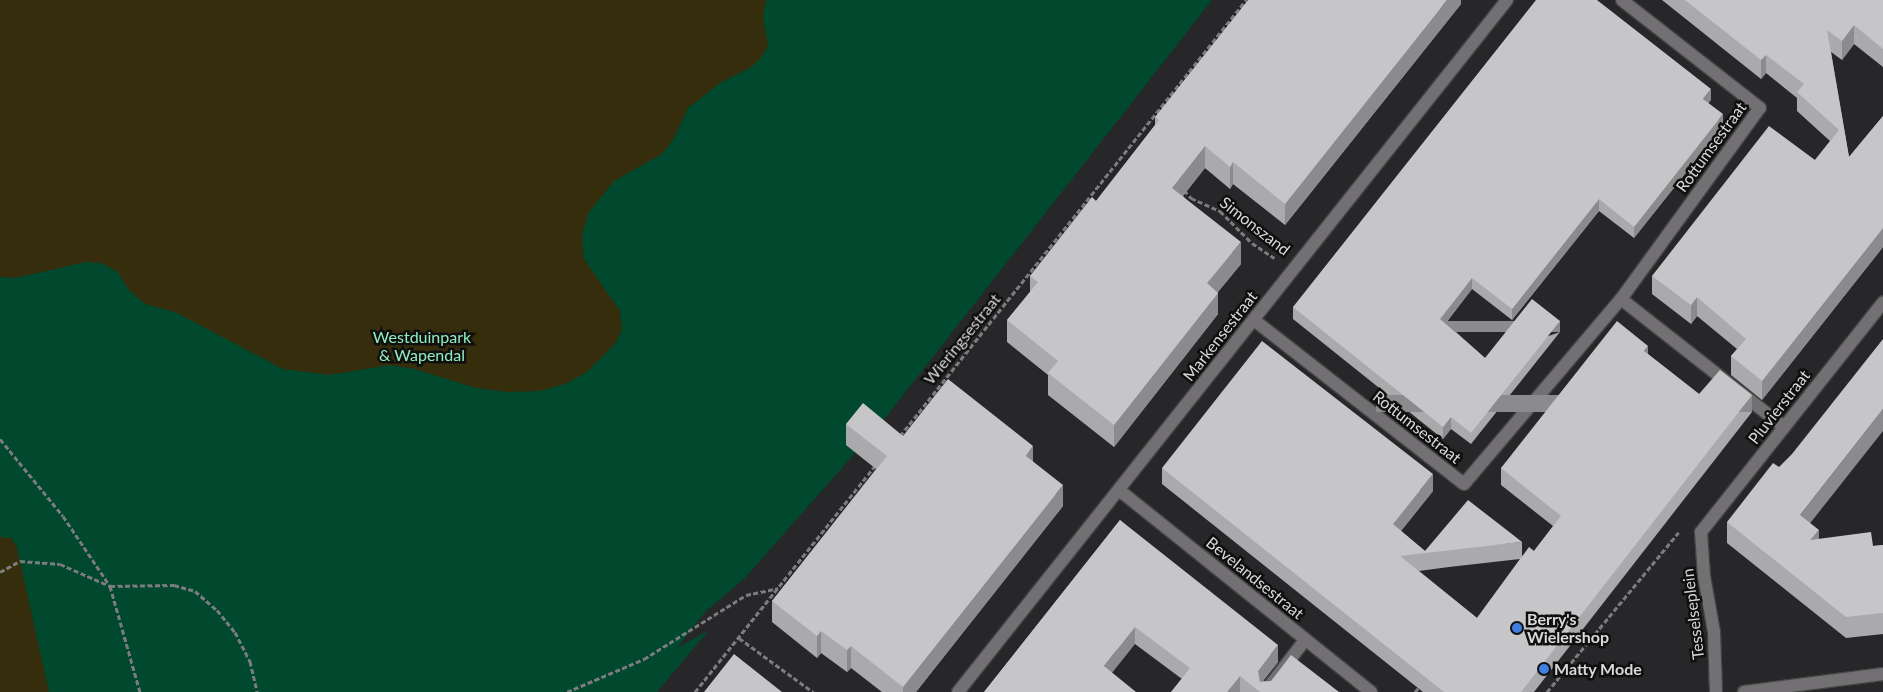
<!DOCTYPE html>
<style>
body{margin:0}
#map{position:relative;width:1883px;height:692px;overflow:hidden;background:#272628;font-family:Lato,sans-serif}
div>[style]{position:absolute}
[style*='--x']{left:calc(var(--x)*1px);top:calc(var(--y)*1px);width:calc(var(--w)*1px);rotate:calc(var(--a)*1deg)}
.green>*{inset:0;background:#00482e}
.sand>*{inset:0;background:#362d0c}
.path>*{height:3px;margin-top:-1.5px;transform-origin:0;background:repeating-linear-gradient(90deg,#7c7b7d 0 5px,transparent 0 7.5px)}
.roads{filter:drop-shadow(1px 0 #454445) drop-shadow(-1px 0 #454445) drop-shadow(0 1px #454445) drop-shadow(0 -1px #454445)}
.street>*{height:12px;margin:-6px;padding:0 6px;transform-origin:6px;border-radius:6px;background:#727072}
.wall>*{inset:0;background:#aaa9ac}
.shaded-wall>*{inset:0;background:#8b8a8c;transform-origin:0 0}
.building>*{inset:0;background:#c6c5c8}
.dots>*{width:14px;height:14px;translate:-50% -50%;box-sizing:border-box;border:2px solid #100f10;border-radius:50%}
span{translate:-50% -50%;white-space:nowrap;text-align:center;line-height:1.15;-webkit-text-stroke:5px #100f10;paint-order:stroke}
.street-label{font-size:16px;color:#dad9da}
.park-label{font-size:16px;color:#91eebf}
.poi-label{font-size:16px;color:#dad9da;font-weight:700}
.left{translate:0 -50%;text-align:left}
</style>
<div id="map">
<div class="green">
<div style="clip-path:polygon(0 0,1212px 0,879px 426px,744px 579px,706px 611px,677px 648px,709px 630px,657px 692px,0 692px)"></div>
</div>
<div class="sand">
<div style="clip-path:polygon(0 0,766px 0,763px 17px,768px 46px,760px 59px,750px 68px,720px 83px,688px 108px,673px 140px,662px 154px,614px 181px,589px 212px,582px 235px,584px 259px,620px 311px,622px 330px,615px 344px,587px 372px,565px 384px,540px 391px,508px 392px,476px 388px,415px 369px,390px 365px,330px 375px,283px 369px,175px 312px,145px 304px,128px 289px,118px 272px,101px 263px,86px 262px,15px 278px,0 277px)"></div>
<div style="clip-path:polygon(0 537px,12px 538px,17px 548px,49px 692px,0 692px)"></div>
</div>
<div class="path">
<div style="--x:1184;--y:190;--w:11;--a:49"></div>
<div style="--x:1191;--y:198;--w:32;--a:24"></div>
<div style="--x:1220;--y:211;--w:45;--a:45"></div>
<div style="--x:1252;--y:243;--w:27;--a:34"></div>
<div style="--x:900;--y:436;--w:557;--a:-51.57"></div>
<div style="--x:0;--y:439;--w:99;--a:50.7"></div>
<div style="--x:63;--y:516;--w:84;--a:56.1"></div>
<div style="--x:110;--y:586;--w:110;--a:74.2"></div>
<div style="--x:0;--y:572;--w:23;--a:-29"></div>
<div style="--x:20;--y:561;--w:40;--a:4.3"></div>
<div style="--x:60;--y:564;--w:55;--a:23.7"></div>
<div style="--x:110;--y:586;--w:64;--a:-0.9"></div>
<div style="--x:174;--y:585;--w:22;--a:16"></div>
<div style="--x:195;--y:591;--w:29;--a:41"></div>
<div style="--x:217;--y:610;--w:28;--a:51"></div>
<div style="--x:235;--y:632;--w:33;--a:63"></div>
<div style="--x:250;--y:661;--w:32;--a:77"></div>
<div style="--x:739;--y:638;--w:92;--a:36.1"></div>
<div style="--x:567;--y:692;--w:84;--a:-23.2"></div>
<div style="--x:644;--y:659;--w:120;--a:-32.1"></div>
<div style="--x:746;--y:595;--w:33;--a:-12"></div>
<div style="--x:695;--y:692;--w:289;--a:-51.5"></div>
<div style="--x:1415;--y:692;--w:8;--a:-50"></div>
<div style="--x:1547;--y:692;--w:207;--a:-50.5"></div>
</div>
<div class="roads">
<div class="street">
<div style="--x:1621;--y:299;--w:207;--a:38.1"></div>
<div style="--x:1254;--y:320;--w:266;--a:38"></div>
<div style="--x:1464;--y:484;--w:243;--a:-49.7"></div>
<div style="--x:1621;--y:299;--w:236;--a:-54"></div>
<div style="--x:1760;--y:108;--w:175;--a:-142"></div>
<div style="--x:1119;--y:490;--w:323;--a:38.7"></div>
<div style="--x:958;--y:692;--w:883;--a:-51.57"></div>
<div style="--x:1265;--y:692;--w:66;--a:-52.4"></div>
<div style="--x:1716;--y:692;--w:60;--a:-91.9"></div>
<div style="--x:1714;--y:632;--w:57;--a:-100.1"></div>
<div style="--x:1704;--y:576;--w:44;--a:-93.9"></div>
<div style="--x:1701;--y:532;--w:293;--a:-51.6"></div>
<div style="--x:1744;--y:692;--w:140;--a:-7.4"></div>
</div>
</div>
<div class="wall">
<div style="clip-path:polygon(1461px 0,1461px 4px,1285px 225px,1233px 184px,1230px 189px,1205px 168px,1183px 196px,1241px 264px,1218px 292px,1218px 314px,1114px 447px,1048px 395px,1048px 375px,1007px 342px,1007px 320px,1030px 292px,1030px 276px,1096px 201px,1155px 125px,1155px 117px)"></div>
<div style="clip-path:polygon(1662px 0,1883px 0,1883px 67px,1854px 44px,1842px 60px,1831px 52px,1849px 157px,1883px 116px,1883px 247px,1762px 400px,1731px 375px,1731px 356px,1737px 349px,1697px 316px,1691px 324px,1652px 294px,1652px 276px,1815px 160px,1830px 141px,1797px 111px,1797px 98px,1766px 73px,1761px 79px)"></div>
<div style="clip-path:polygon(1711px 100px,1708px 103px,1723px 126px,1634px 238px,1599px 211px,1512px 320px,1472px 289px,1446px 323px,1485px 358px,1560px 332px,1471px 444px,1451px 429px,1443px 439px,1293px 319px,1293px 307px)"></div>
<div style="clip-path:polygon(evenodd,1648px 354px,1699px 394px,1752px 412px,1534px 692px,1423px 692px,1162px 484px,1162px 468px,1433px 491px,1401px 531px,1425px 551px,1522px 542px,1522px 556px,1534px 551px,1553px 526px,1501px 485px,1501px 468px,1648px 354px,1520px 559px,1477px 618px,1419px 571px,1449px 567px,1520px 559px)"></div>
<div style="clip-path:polygon(846px 424px,1033px 462px,1063px 506px,916px 692px,882px 692px,851px 668px,847px 672px,821px 653px,817px 658px,772px 622px,772px 601px,876px 469px,846px 445px)"></div>
<div style="clip-path:polygon(1120px 520px,1278px 662px,1263px 681px,1339px 692px,1171px 692px,1182px 679px,1135px 644px,984px 692px)"></div>
<div style="clip-path:polygon(1727px 522px,1810px 523px,1819px 539px,1873px 546px,1883px 545px,1883px 634px,1846px 638px,1727px 543px)"></div>
</div>
<div class="shaded-wall">
<div style="clip-path:polygon(1447px 0,1461px 0,1461px 4px,1285px 225px,1285px 204px)"></div>
<div style="clip-path:polygon(1854px 25px,1854px 44px,1842px 60px,1842px 41px)"></div>
<div style="clip-path:polygon(1766px 55px,1766px 73px,1761px 79px,1761px 60px)"></div>
<div style="clip-path:polygon(1711px 89px,1711px 100px,1703px 110px,1703px 99px)"></div>
<div style="clip-path:polygon(1723px 114px,1723px 126px,1634px 238px,1634px 227px)"></div>
<div style="clip-path:polygon(1205px 146px,1205px 168px,1172px 209px,1172px 188px)"></div>
<div style="clip-path:polygon(1233px 162px,1233px 184px,1230px 189px,1230px 167px)"></div>
<div style="clip-path:polygon(1599px 199px,1599px 211px,1512px 320px,1512px 309px)"></div>
<div style="clip-path:polygon(1883px 228px,1883px 247px,1762px 400px,1762px 381px)"></div>
<div style="clip-path:polygon(1241px 242px,1241px 264px,1207px 305px,1207px 283px)"></div>
<div style="clip-path:polygon(1472px 278px,1472px 289px,1440px 330px,1440px 319px)"></div>
<div style="clip-path:polygon(1218px 293px,1218px 314px,1114px 447px,1114px 425px)"></div>
<div style="clip-path:polygon(1697px 297px,1697px 316px,1691px 324px,1691px 305px)"></div>
<div style="left:1560px;top:321px;width:11px;height:143px;rotate:90deg"></div>
<div style="clip-path:polygon(1648px 346px,1648px 363px,1644px 351px)"></div>
<div style="left:1752px;top:395px;width:17px;height:376px;rotate:90deg"></div>
<div style="clip-path:polygon(1883px 409px,1883px 431px,1800px 536px,1800px 515px)"></div>
<div style="clip-path:polygon(1451px 417px,1451px 429px,1443px 439px,1443px 427px)"></div>
<div style="clip-path:polygon(1033px 446px,1033px 468px,1026px 456px)"></div>
<div style="clip-path:polygon(1433px 474px,1433px 491px,1393px 541px,1393px 524px)"></div>
<div style="clip-path:polygon(1063px 485px,1063px 506px,916px 692px,903px 692px,903px 687px)"></div>
<div style="clip-path:polygon(1819px 530px,1819px 551px,1810px 540px)"></div>
<div style="clip-path:polygon(1135px 627px,1135px 644px,1104px 683px,1104px 666px)"></div>
<div style="clip-path:polygon(821px 631px,821px 653px,817px 658px,817px 636px)"></div>
<div style="clip-path:polygon(1278px 645px,1278px 662px,1258px 687px,1258px 671px)"></div>
<div style="clip-path:polygon(851px 646px,851px 668px,847px 672px,847px 650px)"></div>
<div style="clip-path:polygon(1240px 676px,1240px 692px,1227px 692px)"></div>
</div>
<div class="building">
<div style="clip-path:polygon(1248px 0,1447px 0,1285px 204px,1233px 162px,1230px 167px,1205px 146px,1172px 188px,1241px 242px,1207px 283px,1218px 293px,1114px 425px,1048px 373px,1058px 361px,1007px 320px,1038px 282px,1030px 276px,1092px 197px,1096px 201px,1159px 120px,1155px 117px)"></div>
<div style="clip-path:polygon(1536px 0,1597px 0,1711px 89px,1703px 99px,1723px 114px,1634px 227px,1599px 199px,1512px 309px,1472px 278px,1440px 319px,1485px 358px,1532px 299px,1560px 321px,1471px 433px,1451px 417px,1443px 427px,1293px 307px)"></div>
<div style="clip-path:polygon(1685px 0,1883px 0,1883px 49px,1854px 25px,1842px 41px,1827px 30px,1849px 157px,1883px 116px,1883px 228px,1762px 381px,1731px 356px,1746px 339px,1697px 297px,1691px 305px,1652px 276px,1769px 126px,1815px 160px,1839px 130px,1797px 92px,1804px 84px,1766px 55px,1761px 60px)"></div>
<div style="clip-path:polygon(1617px 321px,1648px 346px,1644px 351px,1699px 394px,1720px 370px,1752px 395px,1521px 692px,1444px 692px,1162px 468px,1262px 341px,1433px 474px,1393px 524px,1425px 551px,1468px 500px,1522px 542px,1400px 556px,1477px 618px,1529px 547px,1534px 551px,1561px 516px,1501px 468px)"></div>
<div style="clip-path:polygon(1883px 339px,1883px 409px,1800px 515px,1819px 530px,1810px 540px,1871px 532px,1873px 546px,1883px 545px,1883px 613px,1846px 617px,1727px 522px,1773px 463px,1779px 467px,1792px 454px)"></div>
<div style="clip-path:polygon(948px 379px,1033px 446px,1026px 456px,1063px 485px,903px 687px,851px 646px,847px 650px,821px 631px,817px 636px,772px 601px,887px 456px,846px 424px,863px 403px,903px 436px)"></div>
<div style="clip-path:polygon(1120px 520px,1278px 645px,1258px 671px,1260px 682px,1271px 681px,1291px 655px,1339px 692px,1260px 692px,1240px 676px,1227px 692px,1171px 692px,1190px 668px,1135px 627px,1104px 666px,1136px 692px,984px 692px)"></div>
<div style="clip-path:polygon(734px 654px,782px 692px,704px 692px)"></div>
</div>
<div class="dots">
<div style="left:1517px;top:628px;background:#3f7fe0"></div>
<div style="left:1544px;top:669px;background:#3f7fe0"></div>
</div>
<div class="street-label">
<span style="left:1711px;top:147px;rotate:-54deg">Rottumsestraat</span>
<span style="left:1255px;top:226px;rotate:38deg">Simonszand</span>
<span style="left:1220px;top:336px;rotate:-52deg">Markensestraat</span>
<span style="left:962px;top:339px;rotate:-51deg">Wieringsestraat</span>
<span style="left:1779px;top:407px;rotate:-52deg">Pluvierstraat</span>
<span style="left:1417px;top:427px;rotate:38deg">Rottumsestraat</span>
<span style="left:1255px;top:578px;rotate:39deg">Bevelandsestraat</span>
<span style="left:1693px;top:614px;rotate:-97deg">Tesselseplein</span>
</div>
<div class="park-label">
<span style="left:422px;top:346px">Westduinpark<br>&amp; Wapendal</span>
</div>
<div class="poi-label">
<span class="left" style="left:1527px;top:628px">Berry's<br>Wielershop</span>
<span class="left" style="left:1554px;top:669px">Matty Mode</span>
</div>
</div>
